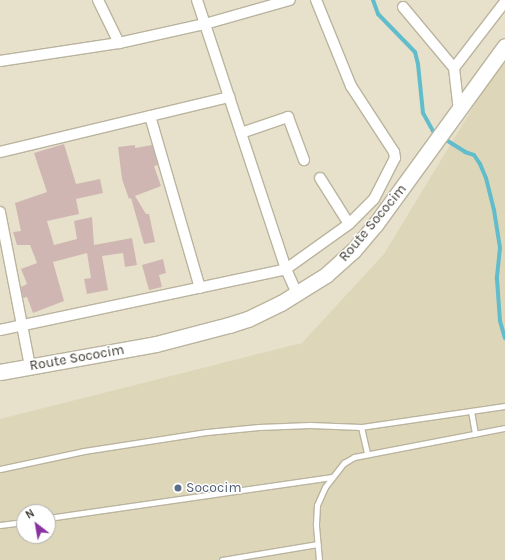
<!DOCTYPE html>
<style>
body{margin:0}
#map{position:relative;width:505px;height:560px;overflow:hidden;background:#e7e1cb;font-family:Karla,sans-serif}
div>[style]{position:absolute}
[style*='--x']{left:calc(var(--x)*1px);top:calc(var(--y)*1px);width:calc(var(--w)*1px);rotate:calc(var(--a)*1deg)}
.built>*{inset:0;background:#ded6b9}
.stream>*{height:4px;margin:-2px;padding:0 2px;transform-origin:2px;border-radius:2px;background:#61bdcb}
.building>*{inset:0;background:#d0b6b2}
.roads{filter:drop-shadow(1px 0 #bab49f) drop-shadow(-1px 0 #bab49f) drop-shadow(0 1px #bab49f) drop-shadow(0 -1px #bab49f)}
.lane>*{height:5px;margin:-2.5px;padding:0 2.5px;transform-origin:2.5px;border-radius:2.5px;background:#fff}
.street>*{height:10px;margin:-5px;padding:0 5px;transform-origin:5px;border-radius:5px;background:#fff}
.secondary>*{height:15px;margin:-7.5px;padding:0 7.5px;transform-origin:7.5px;border-radius:7.5px;background:#fff}
.dots>*{width:11px;height:11px;translate:-50% -50%;box-sizing:border-box;border:2px solid #fff;border-radius:50%}
span{translate:-50% -50%;white-space:nowrap;text-align:center;line-height:1.15;-webkit-text-stroke:3px #fff;paint-order:stroke}
.street-label{font-size:14px;color:#3b3830}
.service-label{font-size:14px;color:#4e5e75}
.left{translate:0 -50%;text-align:left}
.north{position:absolute;left:16px;top:504px;width:40px;height:40px;box-sizing:border-box;background:#fff;border:1px solid #b1afac;border-radius:50%;rotate:329deg;font-size:11px;font-weight:700;line-height:16px;text-align:center;color:#3b3830}
.north::after{content:'';display:block;margin:auto;width:14px;height:18px;background:#8933a0;clip-path:polygon(50% 0,100% 100%,50% 72%,0 100%)}
</style>
<div id="map">
<div class="built">
<div style="clip-path:polygon(evenodd,505px 59px,505px 560px,0 560px,0 419px,302px 343px,384px 254px,495px 71px,505px 59px,24px 512px,48px 512px,48px 536px,24px 536px,24px 512px)"></div>
</div>
<div class="stream">
<div style="--x:373;--y:0;--w:15;--a:70"></div>
<div style="--x:378;--y:14;--w:53;--a:45.8"></div>
<div style="--x:415;--y:52;--w:12;--a:76"></div>
<div style="--x:418;--y:64;--w:49;--a:84.2"></div>
<div style="--x:423;--y:113;--w:21;--a:61"></div>
<div style="--x:433;--y:131;--w:5;--a:37"></div>
<div style="--x:443;--y:138;--w:26;--a:32"></div>
<div style="--x:465;--y:152;--w:9;--a:18"></div>
<div style="--x:474;--y:155;--w:11;--a:56"></div>
<div style="--x:480;--y:164;--w:15;--a:67"></div>
<div style="--x:486;--y:178;--w:33;--a:76"></div>
<div style="--x:494;--y:210;--w:38;--a:81"></div>
<div style="--x:500;--y:248;--w:31;--a:96"></div>
<div style="--x:497;--y:279;--w:42;--a:85.9"></div>
<div style="--x:500;--y:321;--w:18;--a:74"></div>
</div>
<div class="building">
<div style="clip-path:polygon(64px 144px,76px 184px,100px 179px,103px 193px,76px 199px,79px 214px,47px 221px,54px 245px,77px 239px,74px 221px,92px 217px,94px 245px,132px 238px,137px 265px,125px 267px,123px 253px,102px 256px,108px 290px,87px 294px,84px 279px,91px 278px,87px 253px,53px 262px,64px 301px,33px 313px,27px 297px,23px 298px,21px 287px,27px 284px,21px 269px,37px 263px,30px 245px,17px 245px,13px 232px,21px 231px,15px 203px,47px 192px,34px 153px)"></div>
<div style="clip-path:polygon(135px 145px,135px 148px,152px 145px,158px 165px,154px 166px,161px 186px,135px 196px,146px 214px,149px 214px,155px 242px,144px 244px,131px 198px,129px 199px,122px 179px,118px 147px)"></div>
<div style="clip-path:polygon(163px 259px,166px 273px,159px 275px,162px 287px,149px 290px,142px 265px)"></div>
</div>
<div class="roads">
<div class="lane">
<div style="--x:471;--y:411;--w:23;--a:80"></div>
<div style="--x:361;--y:427;--w:28;--a:77"></div>
<div style="--x:0;--y:469;--w:86;--a:-12.1"></div>
<div style="--x:84;--y:451;--w:124;--a:-8.8"></div>
<div style="--x:207;--y:432;--w:52;--a:-5.5"></div>
<div style="--x:259;--y:427;--w:51;--a:-2.2"></div>
<div style="--x:310;--y:425;--w:51;--a:2.2"></div>
<div style="--x:361;--y:427;--w:146;--a:-8.3"></div>
<div style="--x:48;--y:518;--w:287;--a:-8.2"></div>
<div style="--x:0;--y:525;--w:24;--a:-7"></div>
<div style="--x:222;--y:560;--w:97;--a:-9.5"></div>
<div style="--x:319;--y:560;--w:36;--a:-95"></div>
<div style="--x:316;--y:524;--w:19;--a:-87"></div>
<div style="--x:317;--y:505;--w:20;--a:-66"></div>
<div style="--x:325;--y:487;--w:31;--a:-52"></div>
<div style="--x:344;--y:463;--w:12;--a:-31"></div>
<div style="--x:354;--y:457;--w:154;--a:-10.9"></div>
</div>
<div class="street">
<div style="--x:98;--y:0;--w:48;--a:64"></div>
<div style="--x:197;--y:0;--w:283;--a:71.7"></div>
<div style="--x:286;--y:269;--w:27;--a:66"></div>
<div style="--x:403;--y:7;--w:80;--a:50.1"></div>
<div style="--x:454;--y:68;--w:43;--a:83.4"></div>
<div style="--x:0;--y:61;--w:120;--a:-8.6"></div>
<div style="--x:119;--y:43;--w:88;--a:-12.5"></div>
<div style="--x:205;--y:24;--w:88;--a:-15.8"></div>
<div style="--x:454;--y:68;--w:82;--a:-52.4"></div>
<div style="--x:150;--y:116;--w:179;--a:73.8"></div>
<div style="--x:241;--y:133;--w:50;--a:-18.8"></div>
<div style="--x:288;--y:117;--w:46;--a:69.6"></div>
<div style="--x:0;--y:152;--w:236;--a:-13.5"></div>
<div style="--x:320;--y:178;--w:54;--a:57.8"></div>
<div style="--x:0;--y:212;--w:157;--a:79"></div>
<div style="--x:0;--y:330;--w:292;--a:-12"></div>
<div style="--x:286;--y:269;--w:77;--a:-35.5"></div>
<div style="--x:349;--y:224;--w:35;--a:-45"></div>
<div style="--x:374;--y:199;--w:46;--a:-62.9"></div>
<div style="--x:395;--y:158;--w:6;--a:-99"></div>
<div style="--x:394;--y:152;--w:79;--a:-123.1"></div>
<div style="--x:351;--y:86;--w:93;--a:-112.1"></div>
</div>
<div class="secondary">
<div style="--x:0;--y:372;--w:158;--a:-10.2"></div>
<div style="--x:156;--y:344;--w:75;--a:-14.6"></div>
<div style="--x:229;--y:325;--w:20;--a:-18"></div>
<div style="--x:248;--y:319;--w:37;--a:-26"></div>
<div style="--x:281;--y:303;--w:53;--a:-31.9"></div>
<div style="--x:326;--y:275;--w:36;--a:-42"></div>
<div style="--x:353;--y:251;--w:34;--a:-50"></div>
<div style="--x:375;--y:225;--w:221;--a:-54"></div>
</div>
</div>
<div class="dots">
<div style="left:178px;top:488px;background:#5c6f8a"></div>
</div>
<div class="street-label">
<span style="left:373px;top:223px;rotate:-50deg">Route Sococim</span>
<span style="left:77px;top:358px;rotate:-10deg">Route Sococim</span>
</div>
<div class="service-label">
<span class="left" style="left:186px;top:488px">Sococim</span>
</div>
<div class="north">N</div>
</div>
